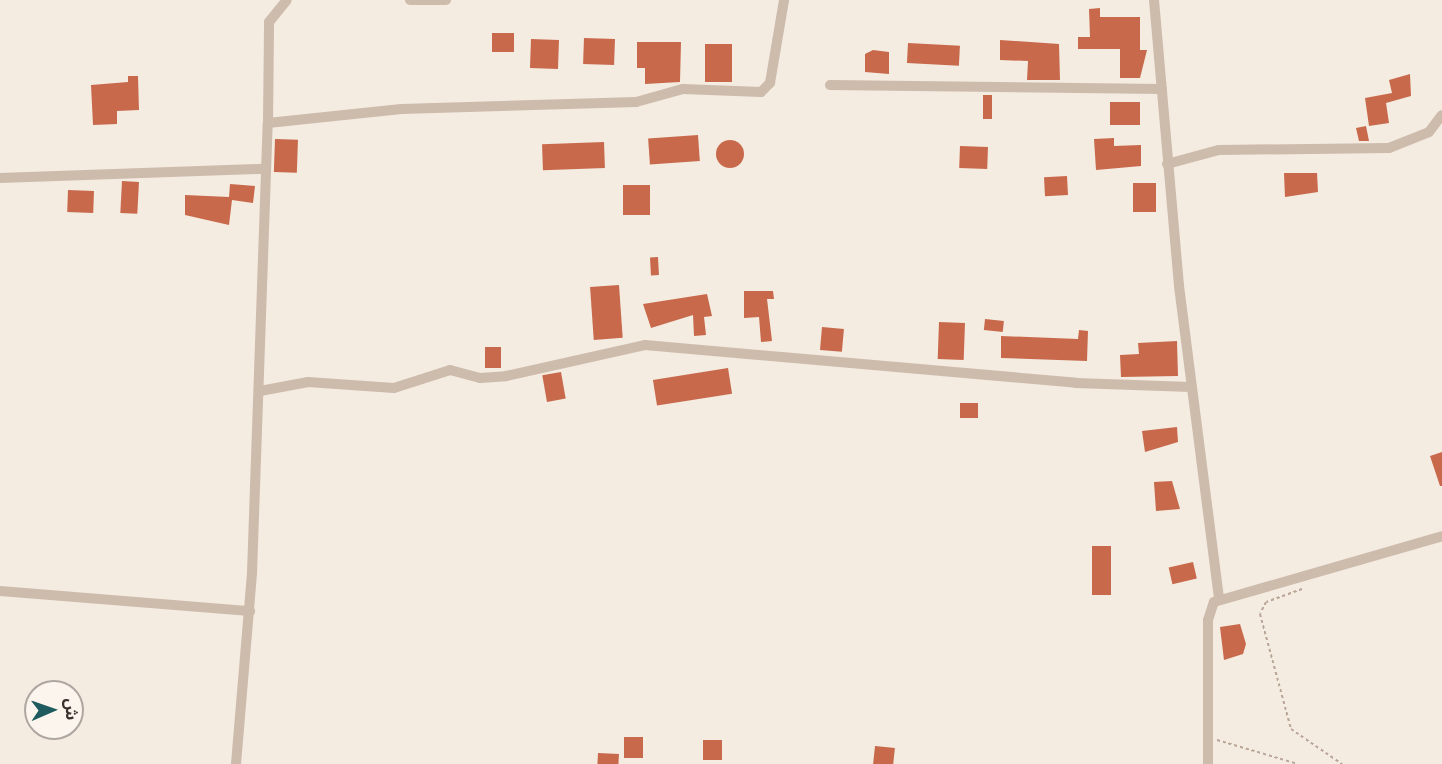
<!DOCTYPE html>
<meta charset="utf-8">
<style>
body{margin:0}
#map{position:relative;width:1442px;height:764px;overflow:hidden;background:#f4ebe1;font-family:"Sofia Sans Condensed","Noto Sans Arabic",sans-serif}
div>[style]{position:absolute}
[style*='--x']{left:calc(var(--x)*1px);top:calc(var(--y)*1px);width:calc(var(--w)*1px);rotate:calc(var(--a)*1deg)}
.building>*{inset:0;background:#c8694b;transform-origin:0 0}
.round{border-radius:50%}
.path>*{height:2px;margin-top:-1px;transform-origin:0;background:repeating-linear-gradient(90deg,#b9a596 0 3px,transparent 0 6px)}
.minor>*{height:10px;margin:-5px;padding:0 5px;transform-origin:5px;border-radius:5px;background:#cdbbac}
span{translate:-50% -50%;white-space:nowrap;text-align:center;line-height:1.15;-webkit-text-stroke:4.5px #fbf5ee;paint-order:stroke}
.north{position:absolute;left:24px;top:680px;width:60px;height:60px;box-sizing:border-box;background:#fbf5ee;border:2px solid #aea6a0;border-radius:50%;rotate:88deg;font-size:16px;font-weight:700;line-height:24px;text-align:center;color:#3b302b}
.north::after{content:'';display:block;margin:auto;width:21px;height:27px;background:#1f5a5e;clip-path:polygon(50% 0,100% 100%,50% 72%,0 100%)}
</style>
<div id="map">
<div class="building">
<div style="clip-path:polygon(1100px 8px,1100px 17px,1140px 17px,1140px 50px,1147px 50px,1140px 78px,1120px 78px,1120px 49px,1078px 49px,1078px 37px,1090px 37px,1089px 9px)"></div>
<div style="left:492px;top:33px;width:22px;height:19px"></div>
<div style="left:584px;top:38px;width:31px;height:26px;rotate:2deg"></div>
<div style="left:531px;top:39px;width:28px;height:29px;rotate:2deg"></div>
<div style="clip-path:polygon(1000px 40px,1059px 44px,1060px 80px,1027px 80px,1028px 61px,1000px 60px)"></div>
<div style="clip-path:polygon(637px 42px,681px 42px,680px 82px,645px 84px,645px 68px,637px 68px)"></div>
<div style="left:908px;top:43px;width:52px;height:20px;rotate:3deg"></div>
<div style="left:705px;top:44px;width:27px;height:38px"></div>
<div style="clip-path:polygon(873px 50px,889px 52px,889px 74px,865px 72px,865px 54px)"></div>
<div style="clip-path:polygon(1410px 74px,1411px 96px,1386px 103px,1389px 123px,1369px 126px,1365px 98px,1392px 93px,1389px 80px)"></div>
<div style="clip-path:polygon(128px 76px,138px 76px,139px 110px,117px 111px,117px 124px,93px 125px,91px 85px,128px 82px)"></div>
<div style="left:983px;top:95px;width:9px;height:24px"></div>
<div style="left:1110px;top:102px;width:30px;height:23px"></div>
<div style="clip-path:polygon(1366px 126px,1369px 141px,1359px 141px,1356px 128px)"></div>
<div style="left:698px;top:135px;width:26px;height:50px;rotate:86deg"></div>
<div style="clip-path:polygon(1114px 138px,1114px 146px,1141px 145px,1141px 166px,1096px 170px,1094px 139px)"></div>
<div style="left:275px;top:139px;width:23px;height:33px;rotate:2deg"></div>
<div class="round" style="left:716px;top:140px;width:28px;height:28px"></div>
<div style="left:604px;top:142px;width:26px;height:62px;rotate:88deg"></div>
<div style="left:960px;top:146px;width:28px;height:22px;rotate:2deg"></div>
<div style="clip-path:polygon(1284px 173px,1317px 173px,1318px 192px,1285px 197px)"></div>
<div style="left:1067px;top:176px;width:19px;height:23px;rotate:87deg"></div>
<div style="left:122px;top:181px;width:17px;height:32px;rotate:3deg"></div>
<div style="left:1133px;top:183px;width:23px;height:29px"></div>
<div style="clip-path:polygon(230px 184px,255px 186px,253px 203px,232px 200px,229px 225px,185px 215px,185px 195px,229px 197px)"></div>
<div style="left:623px;top:185px;width:27px;height:30px"></div>
<div style="left:68px;top:190px;width:26px;height:22px;rotate:2deg"></div>
<div style="left:658px;top:257px;width:18px;height:8px;rotate:87deg"></div>
<div style="left:619px;top:285px;width:53px;height:29px;rotate:86deg"></div>
<div style="clip-path:polygon(744px 291px,773px 291px,774px 299px,767px 299px,772px 341px,761px 342px,759px 317px,744px 318px)"></div>
<div style="clip-path:polygon(707px 294px,712px 316px,704px 317px,706px 335px,694px 336px,693px 315px,651px 328px,643px 304px)"></div>
<div style="left:985px;top:319px;width:19px;height:11px;rotate:6deg"></div>
<div style="left:939px;top:322px;width:26px;height:37px;rotate:2deg"></div>
<div style="left:822px;top:327px;width:22px;height:23px;rotate:5deg"></div>
<div style="clip-path:polygon(1079px 330px,1088px 331px,1087px 361px,1001px 358px,1001px 336px,1078px 339px)"></div>
<div style="clip-path:polygon(1177px 341px,1178px 376px,1121px 377px,1120px 355px,1139px 354px,1138px 343px)"></div>
<div style="left:485px;top:347px;width:16px;height:21px"></div>
<div style="left:728px;top:368px;width:26px;height:76px;rotate:81deg"></div>
<div style="left:561px;top:372px;width:27px;height:19px;rotate:80deg"></div>
<div style="left:960px;top:403px;width:18px;height:15px"></div>
<div style="clip-path:polygon(1177px 427px,1178px 442px,1145px 452px,1142px 431px)"></div>
<div style="clip-path:polygon(1442px 452px,1442px 486px,1440px 486px,1430px 456px)"></div>
<div style="clip-path:polygon(1172px 481px,1180px 509px,1156px 511px,1154px 482px)"></div>
<div style="left:1092px;top:546px;width:19px;height:49px"></div>
<div style="left:1193px;top:562px;width:17px;height:25px;rotate:77deg"></div>
<div style="clip-path:polygon(1240px 624px,1246px 644px,1243px 654px,1224px 660px,1220px 627px)"></div>
<div style="left:624px;top:737px;width:19px;height:21px"></div>
<div style="left:703px;top:740px;width:19px;height:20px"></div>
<div style="left:875px;top:746px;width:20px;height:18px;rotate:6deg"></div>
<div style="left:598px;top:753px;width:21px;height:11px;rotate:3deg"></div>
</div>
<div class="path">
<div style="--x:1302;--y:589;--w:38;--a:160"></div>
<div style="--x:1266;--y:602;--w:13;--a:117"></div>
<div style="--x:1260;--y:614;--w:119;--a:74.9"></div>
<div style="--x:1291;--y:729;--w:62;--a:34.5"></div>
<div style="--x:1217;--y:740;--w:84;--a:16.5"></div>
</div>
<div class="minor">
<div style="--x:410;--y:0;--w:36;--a:0"></div>
<div style="--x:1154;--y:0;--w:287;--a:85"></div>
<div style="--x:1179;--y:286;--w:315;--a:82.7"></div>
<div style="--x:830;--y:85;--w:332;--a:0.7"></div>
<div style="--x:268;--y:123;--w:101;--a:-89.4"></div>
<div style="--x:269;--y:22;--w:28;--a:-51"></div>
<div style="--x:1167;--y:164;--w:54;--a:-15.1"></div>
<div style="--x:1219;--y:150;--w:170;--a:-0.7"></div>
<div style="--x:1389;--y:148;--w:43;--a:-21.8"></div>
<div style="--x:1429;--y:132;--w:21;--a:-53"></div>
<div style="--x:0;--y:178;--w:264;--a:-2"></div>
<div style="--x:260;--y:391;--w:49;--a:-10.6"></div>
<div style="--x:308;--y:382;--w:86;--a:4"></div>
<div style="--x:394;--y:388;--w:59;--a:-17.8"></div>
<div style="--x:450;--y:370;--w:31;--a:15"></div>
<div style="--x:480;--y:378;--w:26;--a:-4"></div>
<div style="--x:506;--y:376;--w:142;--a:-12.6"></div>
<div style="--x:645;--y:345;--w:433;--a:5"></div>
<div style="--x:1076;--y:383;--w:115;--a:2"></div>
<div style="--x:0;--y:591;--w:251;--a:4.6"></div>
<div style="--x:236;--y:764;--w:192;--a:-85.2"></div>
<div style="--x:252;--y:573;--w:450;--a:-88"></div>
<div style="--x:268;--y:123;--w:134;--a:-6"></div>
<div style="--x:401;--y:109;--w:235;--a:-1.7"></div>
<div style="--x:636;--y:102;--w:49;--a:-15.5"></div>
<div style="--x:683;--y:89;--w:78;--a:2.2"></div>
<div style="--x:761;--y:92;--w:13;--a:-45"></div>
<div style="--x:770;--y:83;--w:84;--a:-80.4"></div>
<div style="--x:1208;--y:764;--w:144;--a:-90"></div>
<div style="--x:1208;--y:620;--w:19;--a:-72"></div>
<div style="--x:1214;--y:602;--w:237;--a:-16.1"></div>
</div>
<div class="north">ش</div>
</div>
